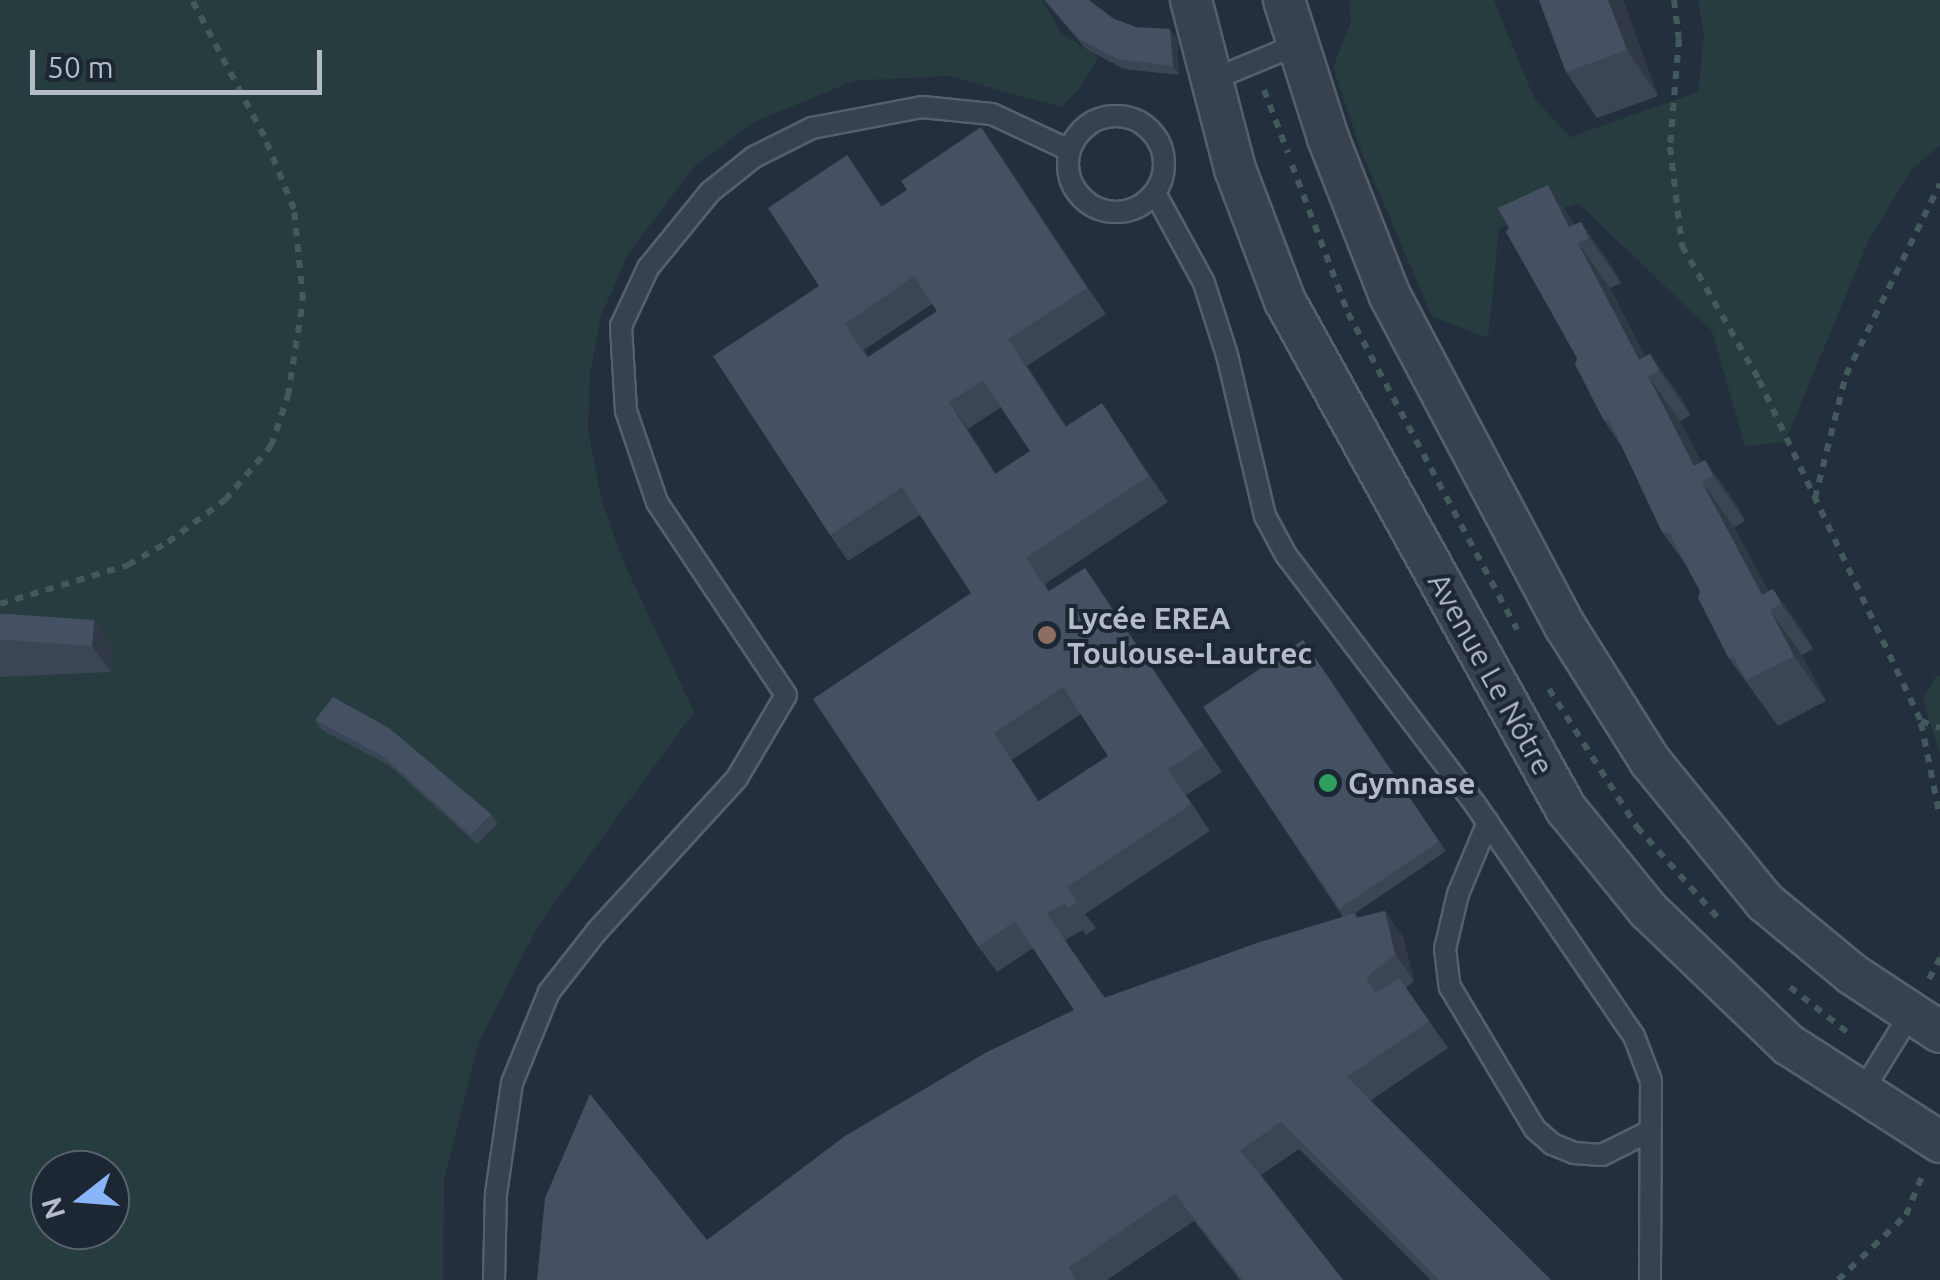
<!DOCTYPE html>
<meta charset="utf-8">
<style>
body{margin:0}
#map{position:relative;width:1940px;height:1280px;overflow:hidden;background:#242f3e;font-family:Ubuntu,sans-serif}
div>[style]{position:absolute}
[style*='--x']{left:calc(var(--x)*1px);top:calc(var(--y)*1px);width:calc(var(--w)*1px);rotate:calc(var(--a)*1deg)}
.green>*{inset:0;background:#263c3f}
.path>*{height:6px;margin-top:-3px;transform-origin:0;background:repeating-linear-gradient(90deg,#44595c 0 8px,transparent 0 16px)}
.roads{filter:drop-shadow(2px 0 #565f6c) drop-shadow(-2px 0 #565f6c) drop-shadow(0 2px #565f6c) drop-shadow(0 -2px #565f6c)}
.service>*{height:20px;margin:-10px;padding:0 10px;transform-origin:10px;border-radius:10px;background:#38414e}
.service>.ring{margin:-10px;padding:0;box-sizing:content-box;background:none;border:20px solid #38414e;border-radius:50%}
.minor>*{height:40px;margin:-20px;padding:0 20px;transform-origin:20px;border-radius:20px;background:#38414e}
.wall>*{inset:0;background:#3b4654}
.shaded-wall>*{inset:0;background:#303945}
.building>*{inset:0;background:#455162;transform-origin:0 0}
.dots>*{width:28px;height:28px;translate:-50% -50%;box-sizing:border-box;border:5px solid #1d2633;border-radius:50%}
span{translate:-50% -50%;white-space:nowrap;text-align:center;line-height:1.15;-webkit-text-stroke:8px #1d2633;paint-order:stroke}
.poi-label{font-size:30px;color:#b4bcc9;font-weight:700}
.left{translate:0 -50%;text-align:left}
.street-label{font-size:30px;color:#b4bcc9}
.north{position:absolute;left:30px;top:1150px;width:100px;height:100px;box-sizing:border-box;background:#1d2633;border:2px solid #59626f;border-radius:50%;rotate:253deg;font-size:28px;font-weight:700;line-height:40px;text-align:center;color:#b4bcc9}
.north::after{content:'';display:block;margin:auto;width:35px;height:45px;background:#8ab4f8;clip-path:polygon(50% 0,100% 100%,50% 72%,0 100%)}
.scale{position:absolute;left:30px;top:50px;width:292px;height:45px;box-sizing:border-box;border:5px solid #b4bcc9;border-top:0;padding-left:12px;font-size:30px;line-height:35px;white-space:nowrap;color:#b4bcc9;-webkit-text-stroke:8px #1d2633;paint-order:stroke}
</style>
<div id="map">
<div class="green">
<div style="clip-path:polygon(evenodd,0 0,1043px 0,1060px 32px,1098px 57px,1079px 90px,1061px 107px,948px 76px,853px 81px,754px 122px,694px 167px,628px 254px,601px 316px,590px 374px,588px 430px,601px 498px,622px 559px,694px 712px,539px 924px,479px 1042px,444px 1181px,443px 1280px,0 1280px,0 0,50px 1170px,110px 1170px,110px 1230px,50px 1230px,50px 1170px)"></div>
<div style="clip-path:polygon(1349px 0,1494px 0,1534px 98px,1570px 137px,1698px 92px,1704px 35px,1698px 0,1940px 0,1940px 145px,1912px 169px,1870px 237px,1785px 442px,1745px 446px,1712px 331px,1578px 203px,1499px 228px,1488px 338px,1432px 316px,1362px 153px,1333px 67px,1351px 22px)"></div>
<div style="clip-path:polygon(1936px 676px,1940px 676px,1940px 754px,1923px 700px)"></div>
</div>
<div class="path">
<div style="--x:1674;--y:0;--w:39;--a:83"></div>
<div style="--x:1679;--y:39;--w:108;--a:94.8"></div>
<div style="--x:1670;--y:147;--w:100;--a:83.1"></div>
<div style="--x:1682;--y:246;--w:155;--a:60.1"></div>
<div style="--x:1759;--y:380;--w:378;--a:64.6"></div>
<div style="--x:1921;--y:721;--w:20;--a:20"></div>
<div style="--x:1264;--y:90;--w:67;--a:69.1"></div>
<div style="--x:1292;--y:165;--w:158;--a:69.3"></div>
<div style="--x:1348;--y:313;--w:359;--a:61.9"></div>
<div style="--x:1815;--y:498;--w:127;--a:-75.9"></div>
<div style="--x:1846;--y:375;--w:213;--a:-63.8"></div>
<div style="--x:0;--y:604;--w:134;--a:-16.9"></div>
<div style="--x:128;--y:565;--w:46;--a:-29.9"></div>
<div style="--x:168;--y:542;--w:71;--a:-36.4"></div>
<div style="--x:225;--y:500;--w:71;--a:-49.6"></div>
<div style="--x:271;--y:446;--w:53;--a:-71.2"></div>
<div style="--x:288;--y:396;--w:97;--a:-81.1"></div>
<div style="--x:303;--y:300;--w:91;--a:-95.6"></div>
<div style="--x:294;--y:209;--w:79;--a:-112.3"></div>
<div style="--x:264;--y:136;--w:154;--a:-117.9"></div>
<div style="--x:1549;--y:689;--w:164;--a:57.5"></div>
<div style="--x:1637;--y:827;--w:125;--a:48.3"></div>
<div style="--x:1921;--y:723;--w:96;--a:78.6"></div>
<div style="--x:1929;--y:979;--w:24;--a:-62"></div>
<div style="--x:1790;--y:987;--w:73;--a:38.3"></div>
<div style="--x:1838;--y:1280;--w:94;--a:-43.7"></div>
<div style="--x:1906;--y:1215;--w:44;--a:-67.5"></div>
</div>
<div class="roads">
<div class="service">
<div style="--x:1212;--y:80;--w:91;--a:-22.6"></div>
<div class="ring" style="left:1068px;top:116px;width:76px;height:76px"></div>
<div style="--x:1155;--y:193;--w:102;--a:61.4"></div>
<div style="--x:1204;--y:283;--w:76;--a:72.3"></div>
<div style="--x:1227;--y:355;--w:165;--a:76.7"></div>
<div style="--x:1265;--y:516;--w:44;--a:61.7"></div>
<div style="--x:1286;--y:555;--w:313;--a:52.8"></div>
<div style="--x:1475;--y:804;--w:281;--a:55.6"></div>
<div style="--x:1634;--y:1036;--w:48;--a:69.3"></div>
<div style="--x:1651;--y:1081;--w:199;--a:90.3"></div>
<div style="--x:1488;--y:822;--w:78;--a:112.6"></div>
<div style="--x:1458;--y:894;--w:57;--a:103.3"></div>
<div style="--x:1445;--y:949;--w:38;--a:83"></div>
<div style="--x:1450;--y:987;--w:165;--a:59.1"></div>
<div style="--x:1535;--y:1129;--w:23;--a:41"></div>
<div style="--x:1552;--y:1144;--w:24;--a:22"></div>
<div style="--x:1574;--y:1153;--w:28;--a:4"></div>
<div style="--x:1602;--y:1155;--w:54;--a:-26.6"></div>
<div style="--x:1862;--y:1092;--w:93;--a:-58.2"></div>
<div style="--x:494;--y:1280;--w:86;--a:-88.7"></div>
<div style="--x:496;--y:1194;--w:112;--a:-81.8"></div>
<div style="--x:512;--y:1083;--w:98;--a:-67.9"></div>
<div style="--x:549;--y:992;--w:78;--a:-51.8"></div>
<div style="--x:597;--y:931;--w:207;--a:-47.5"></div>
<div style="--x:737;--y:778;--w:96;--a:-59.4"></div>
<div style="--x:786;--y:695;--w:232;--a:-123.8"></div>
<div style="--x:657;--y:502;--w:96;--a:-108.8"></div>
<div style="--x:626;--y:411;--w:85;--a:-93.4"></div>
<div style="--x:621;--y:326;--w:64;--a:-65"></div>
<div style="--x:648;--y:268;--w:98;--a:-50.8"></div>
<div style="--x:710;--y:192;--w:56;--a:-38.5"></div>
<div style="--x:754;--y:157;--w:65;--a:-26.6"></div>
<div style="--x:812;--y:128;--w:112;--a:-10.8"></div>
<div style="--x:922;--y:107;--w:70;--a:5.7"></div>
<div style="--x:992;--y:114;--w:85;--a:25.1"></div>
</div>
<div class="minor">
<div style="--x:1191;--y:0;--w:175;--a:75.4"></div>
<div style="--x:1235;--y:169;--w:141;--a:69.3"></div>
<div style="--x:1285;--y:301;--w:581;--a:61.05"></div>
<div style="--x:1566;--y:809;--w:130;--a:50.9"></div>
<div style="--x:1648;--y:910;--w:195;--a:43.8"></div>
<div style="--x:1789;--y:1045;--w:179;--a:32.7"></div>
<div style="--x:1284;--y:0;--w:145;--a:72.3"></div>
<div style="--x:1328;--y:138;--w:170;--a:68.6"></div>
<div style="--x:1390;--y:296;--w:374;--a:62.1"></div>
<div style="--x:1565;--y:626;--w:160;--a:57.8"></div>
<div style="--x:1650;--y:761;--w:182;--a:50.8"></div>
<div style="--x:1765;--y:902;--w:113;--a:39.6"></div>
<div style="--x:1852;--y:974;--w:105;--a:33.4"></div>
</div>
</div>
<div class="wall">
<div style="clip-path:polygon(1044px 0,1114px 19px,1136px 27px,1177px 38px,1179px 75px,1124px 69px,1086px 49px)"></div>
<div style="clip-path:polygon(1539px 0,1623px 0,1658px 96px,1597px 118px,1566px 72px)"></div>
<div style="clip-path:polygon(evenodd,981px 127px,1106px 314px,1027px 366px,1066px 426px,1120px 430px,1168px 502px,1045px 584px,1049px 591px,1085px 568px,1222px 772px,1186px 795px,1210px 831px,1085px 914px,1096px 928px,1086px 935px,1083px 930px,1065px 940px,1105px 998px,1343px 917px,1203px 707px,1303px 640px,1446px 851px,1354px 914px,1358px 917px,1385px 911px,1403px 937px,1414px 981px,1406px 988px,1448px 1048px,1370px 1101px,1551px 1280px,1431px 1280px,1299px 1149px,1261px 1175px,1343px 1280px,1240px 1280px,1194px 1221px,1107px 1280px,537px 1280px,707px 1240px,1074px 1010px,1033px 948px,997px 972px,978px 946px,971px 593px,920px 515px,848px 561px,830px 535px,819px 286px,847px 155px,882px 207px,907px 190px,981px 127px,932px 304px,937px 311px,868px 357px,864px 350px,932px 304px,981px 127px,1001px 407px,1030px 451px,996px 474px,968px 429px,1001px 407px,981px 127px,1081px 714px,1108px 756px,1039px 801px,1012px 760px,1081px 714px)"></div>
<div style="clip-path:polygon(1581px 222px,1612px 267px,1621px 283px,1610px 288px,1645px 356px,1650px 354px,1682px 399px,1690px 415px,1680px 421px,1701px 462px,1705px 460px,1737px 505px,1745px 521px,1734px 527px,1768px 591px,1773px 589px,1805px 634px,1813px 649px,1802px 655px,1826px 701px,1778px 726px,1728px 657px,1700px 591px,1686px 565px,1662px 532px,1622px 447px,1603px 419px,1577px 358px,1575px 224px)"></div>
<div style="clip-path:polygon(94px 620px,112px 647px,111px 672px,0 677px,0 622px)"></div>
<div style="clip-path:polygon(315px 720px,491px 814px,498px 824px,477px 844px,390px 766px,322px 730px)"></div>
</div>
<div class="shaded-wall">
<div style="clip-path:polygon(1608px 0,1623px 0,1658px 96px,1627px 50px)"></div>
<div style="clip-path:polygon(1170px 29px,1177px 38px,1179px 75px,1173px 66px)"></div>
<div style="clip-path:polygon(981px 127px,1000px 154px,1106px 314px,1087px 288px)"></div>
<div style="clip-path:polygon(1548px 185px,1579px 231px,1569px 227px)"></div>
<div style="clip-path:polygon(1581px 222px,1612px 267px,1621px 283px,1589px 238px)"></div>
<div style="clip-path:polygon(1578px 243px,1610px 288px,1654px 373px,1639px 360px)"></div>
<div style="clip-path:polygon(1650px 354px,1682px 399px,1690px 415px,1659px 370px)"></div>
<div style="clip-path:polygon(1648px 376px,1680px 421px,1709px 478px,1694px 466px)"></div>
<div style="clip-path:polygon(949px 402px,968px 429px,1014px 501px,995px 474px)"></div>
<div style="clip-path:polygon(1102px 403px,1168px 502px,1149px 476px)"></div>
<div style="clip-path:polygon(1705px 460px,1737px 505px,1745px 521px,1713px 475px)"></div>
<div style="clip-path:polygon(1702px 482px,1734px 527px,1776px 607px,1762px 595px)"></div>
<div style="clip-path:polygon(1773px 589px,1805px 634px,1813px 649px,1781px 603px)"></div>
<div style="clip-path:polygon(1770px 610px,1802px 655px,1826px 701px,1794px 656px)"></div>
<div style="clip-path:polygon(94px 620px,112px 647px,111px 672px,92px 646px)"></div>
<div style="clip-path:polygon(1385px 911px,1403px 937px,1414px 981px,1395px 954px)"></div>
</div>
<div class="building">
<div style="clip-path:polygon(1045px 0,1089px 0,1114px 19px,1136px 27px,1170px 29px,1173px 66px,1118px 59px,1079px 39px)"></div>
<div style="clip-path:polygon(1539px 0,1608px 0,1627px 50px,1566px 72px)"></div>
<div style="clip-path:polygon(evenodd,981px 127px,1087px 288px,1008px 339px,1065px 427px,1102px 403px,1149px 476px,1026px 558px,1048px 592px,1085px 568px,1204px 746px,1168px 769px,1191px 804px,1067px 887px,1077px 902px,1068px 908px,1064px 903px,1047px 914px,1104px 998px,1257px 943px,1355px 913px,1357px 918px,1385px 911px,1395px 954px,1366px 978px,1376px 993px,1399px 978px,1429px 1021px,1347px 1077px,1551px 1280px,1439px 1280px,1281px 1122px,1240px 1150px,1343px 1280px,1243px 1280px,1175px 1194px,1069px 1267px,1075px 1280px,537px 1280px,545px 1198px,590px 1094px,707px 1240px,845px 1136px,987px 1052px,1074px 1010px,1015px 921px,978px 946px,813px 699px,971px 593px,902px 487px,830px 535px,713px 356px,819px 286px,768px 208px,847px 155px,881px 207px,907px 190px,901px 181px,981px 127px,914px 276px,937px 311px,867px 358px,845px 324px,914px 276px,981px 127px,983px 380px,1030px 451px,995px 474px,949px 402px,983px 380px,981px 127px,1063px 687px,1108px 756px,1038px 802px,994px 733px,1063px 687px)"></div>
<div style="clip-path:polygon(1548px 185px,1569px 227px,1581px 222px,1589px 238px,1578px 243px,1639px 360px,1650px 354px,1659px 370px,1648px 376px,1694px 466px,1705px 460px,1713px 475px,1702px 482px,1762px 595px,1773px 589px,1781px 603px,1770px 610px,1794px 656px,1746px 680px,1735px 659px,1728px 657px,1698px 598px,1700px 591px,1669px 533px,1662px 532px,1610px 421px,1603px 419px,1575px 364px,1577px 358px,1506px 232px,1509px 228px,1498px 208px)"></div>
<div style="left:94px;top:620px;width:26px;height:94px;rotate:94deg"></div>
<div style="left:1303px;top:640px;width:243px;height:120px;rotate:56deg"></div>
<div style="clip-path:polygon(333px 697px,389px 728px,491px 814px,471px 835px,384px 757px,315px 720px)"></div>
</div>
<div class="dots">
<div style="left:1047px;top:635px;background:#8d6e63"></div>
<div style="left:1328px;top:783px;background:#2e9e5b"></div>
</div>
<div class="poi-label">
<span class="left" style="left:1067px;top:635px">Lycée EREA<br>Toulouse-Lautrec</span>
<span class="left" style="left:1348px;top:783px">Gymnase</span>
</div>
<div class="street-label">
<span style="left:1491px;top:674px;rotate:61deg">Avenue Le Nôtre</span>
</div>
<div class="north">N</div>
<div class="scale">50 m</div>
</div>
